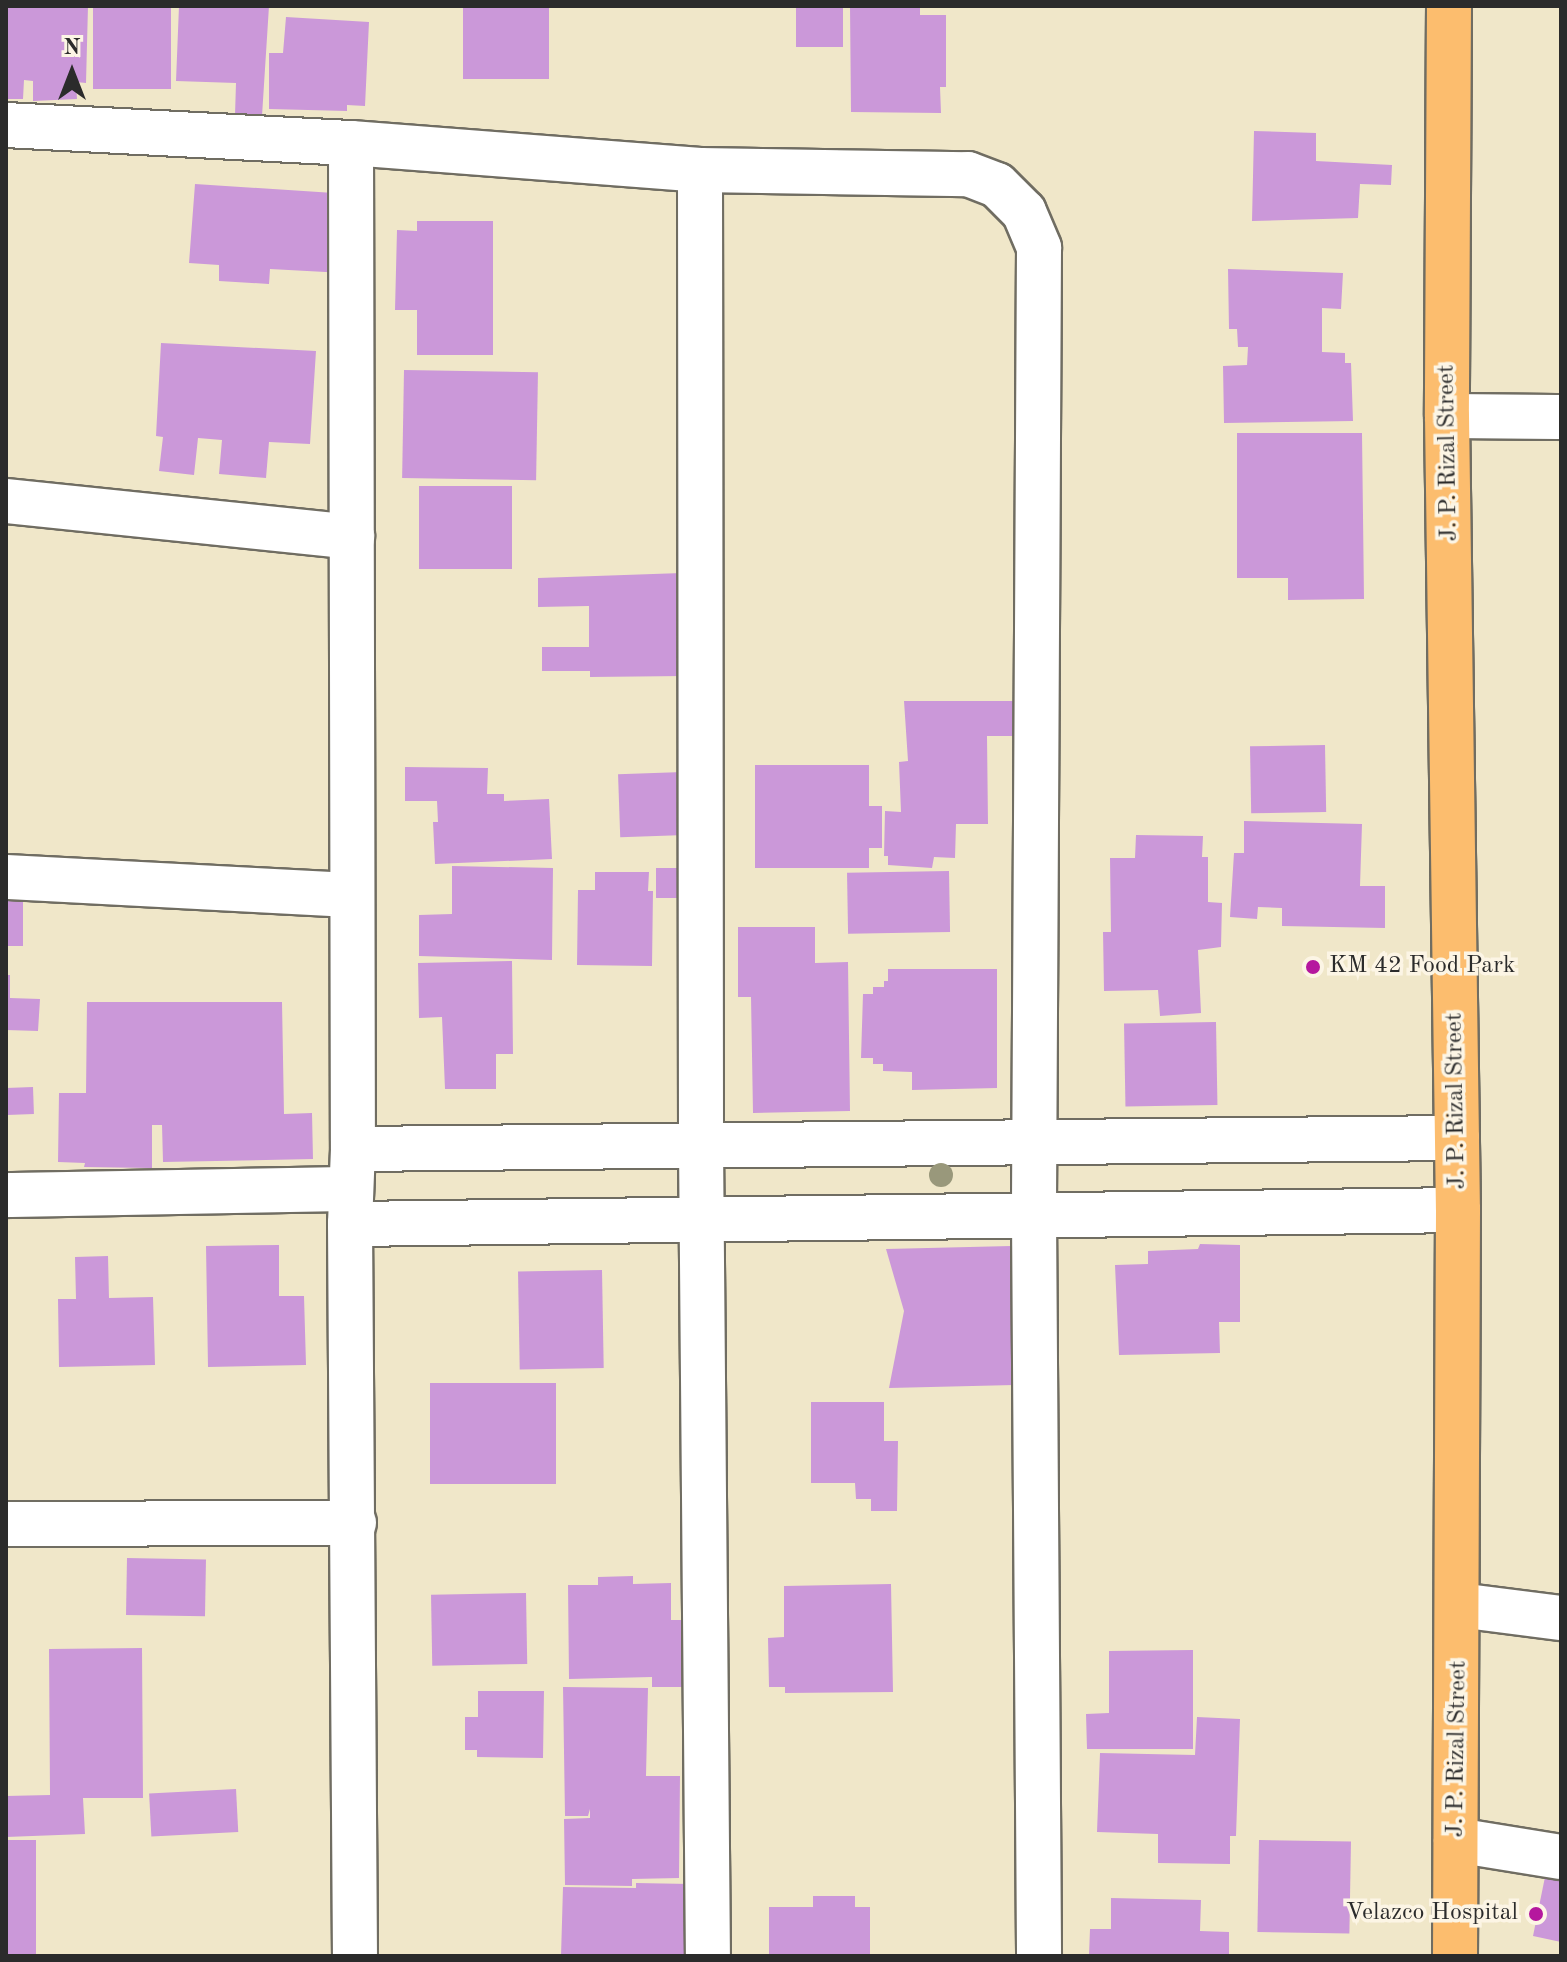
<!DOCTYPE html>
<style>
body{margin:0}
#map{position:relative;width:1567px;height:1962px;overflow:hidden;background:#f0e7c9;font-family:"Old Standard TT",serif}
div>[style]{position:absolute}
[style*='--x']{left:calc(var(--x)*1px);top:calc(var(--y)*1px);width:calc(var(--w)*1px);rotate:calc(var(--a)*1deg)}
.building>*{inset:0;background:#cb98d9;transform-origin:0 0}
.roads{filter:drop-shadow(2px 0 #706d62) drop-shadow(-2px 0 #706d62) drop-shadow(0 2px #706d62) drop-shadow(0 -2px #706d62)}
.minor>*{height:44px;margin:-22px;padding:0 22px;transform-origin:22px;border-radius:22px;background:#fff}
.major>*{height:44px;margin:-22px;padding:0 22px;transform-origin:22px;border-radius:22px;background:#fcbd6e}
.trees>*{width:24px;height:24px;margin:-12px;border-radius:50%;background:#99987b}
.dots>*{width:22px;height:22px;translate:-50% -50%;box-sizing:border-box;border:4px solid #fcf5e5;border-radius:50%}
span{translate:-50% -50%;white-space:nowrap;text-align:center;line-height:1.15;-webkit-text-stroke:7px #fcf5e5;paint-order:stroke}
.street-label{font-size:24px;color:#2b2b2b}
.poi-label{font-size:24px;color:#2b2b2b}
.left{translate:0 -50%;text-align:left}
.right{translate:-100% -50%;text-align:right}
.frame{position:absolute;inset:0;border:8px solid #2b2b2b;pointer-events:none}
.north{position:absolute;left:32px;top:32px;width:80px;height:80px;-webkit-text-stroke:6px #fcf5e5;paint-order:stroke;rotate:0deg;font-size:22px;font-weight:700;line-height:32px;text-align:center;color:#2b2b2b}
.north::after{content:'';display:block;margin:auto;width:28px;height:36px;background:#2b2b2b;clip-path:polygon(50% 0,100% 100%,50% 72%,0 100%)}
</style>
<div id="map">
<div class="building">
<div style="clip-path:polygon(6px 6px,88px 6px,86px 83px,76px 82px,77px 99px,33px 101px,33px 81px,24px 80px,23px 99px,6px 99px)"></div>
<div style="left:93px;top:6px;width:78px;height:83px"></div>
<div style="clip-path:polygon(179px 6px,269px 6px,262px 116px,235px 115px,236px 83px,176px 81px)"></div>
<div style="left:463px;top:6px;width:86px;height:73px"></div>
<div style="left:796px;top:6px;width:47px;height:41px"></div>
<div style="clip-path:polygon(850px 6px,920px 6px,920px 15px,946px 15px,946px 87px,940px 87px,941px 113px,851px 112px)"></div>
<div style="clip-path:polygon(286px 17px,369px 22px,365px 106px,347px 105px,347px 111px,269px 109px,269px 53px,283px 53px)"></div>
<div style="clip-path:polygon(1254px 131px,1316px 133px,1316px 161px,1392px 165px,1391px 185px,1360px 184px,1358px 218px,1252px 221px)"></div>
<div style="clip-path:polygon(195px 184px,349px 194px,344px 273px,270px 269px,269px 284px,219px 281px,219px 265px,189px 263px)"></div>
<div style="clip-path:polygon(417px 221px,493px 221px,493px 355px,417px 355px,417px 310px,395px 310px,397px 230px,417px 231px)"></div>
<div style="clip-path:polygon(1228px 269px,1343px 273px,1341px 309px,1322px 308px,1322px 352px,1345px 353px,1345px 363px,1351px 363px,1353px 421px,1224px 423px,1223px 366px,1247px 365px,1248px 347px,1238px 347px,1237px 329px,1229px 329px)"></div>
<div style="clip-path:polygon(161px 343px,316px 351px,310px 444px,269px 442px,266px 478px,219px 474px,222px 440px,198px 438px,194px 475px,159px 471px,163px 437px,156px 436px)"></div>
<div style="left:404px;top:370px;width:134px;height:108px;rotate:1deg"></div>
<div style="clip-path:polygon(1237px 433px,1362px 433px,1364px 599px,1288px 600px,1288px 578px,1237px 578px)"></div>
<div style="left:512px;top:486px;width:83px;height:93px;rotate:90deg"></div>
<div style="clip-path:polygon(682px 573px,684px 676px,590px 677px,590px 671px,542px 671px,542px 647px,589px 647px,589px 606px,538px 607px,538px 578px)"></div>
<div style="clip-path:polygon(904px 701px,1016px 701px,1016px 736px,987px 736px,988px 824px,956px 824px,955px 858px,934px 857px,932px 868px,888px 865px,888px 856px,884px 856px,885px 811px,901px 812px,899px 762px,908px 761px)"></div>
<div style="left:1325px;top:745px;width:67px;height:75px;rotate:89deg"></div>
<div style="clip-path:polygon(755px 765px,869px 765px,869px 806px,882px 806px,882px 848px,869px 848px,869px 868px,755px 868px)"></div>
<div style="clip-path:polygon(405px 767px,488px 768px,487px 794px,504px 794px,504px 801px,549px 799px,552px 859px,435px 864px,433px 822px,438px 822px,437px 801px,405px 801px)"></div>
<div style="left:683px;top:772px;width:63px;height:65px;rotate:88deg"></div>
<div style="clip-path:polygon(1244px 821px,1362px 824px,1360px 886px,1385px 886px,1385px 928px,1282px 926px,1282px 908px,1258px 907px,1257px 919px,1230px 917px,1234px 853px,1244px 853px)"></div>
<div style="clip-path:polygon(1136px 835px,1203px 836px,1202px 857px,1208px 857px,1208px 902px,1222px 903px,1221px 947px,1198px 950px,1201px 1013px,1160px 1016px,1158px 990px,1104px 991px,1103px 932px,1111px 932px,1110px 858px,1135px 858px)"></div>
<div style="clip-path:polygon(452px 866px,553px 868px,552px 960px,419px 956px,419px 915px,452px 914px)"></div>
<div style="left:656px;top:868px;width:28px;height:30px"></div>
<div style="left:949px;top:871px;width:61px;height:102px;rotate:89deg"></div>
<div style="clip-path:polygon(595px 872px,649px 872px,648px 891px,653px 891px,652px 966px,577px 965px,578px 890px,595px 890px)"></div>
<div style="left:6px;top:885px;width:17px;height:61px"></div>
<div style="clip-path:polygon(738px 927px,815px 927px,815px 963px,848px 962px,850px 1111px,753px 1113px,751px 997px,738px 997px)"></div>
<div style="clip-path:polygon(512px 961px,513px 1054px,496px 1054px,496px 1089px,445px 1089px,442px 1017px,419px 1018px,418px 963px)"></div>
<div style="clip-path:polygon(888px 969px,997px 969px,997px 1088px,912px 1090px,912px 1072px,883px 1071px,883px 1064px,873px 1064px,873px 1058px,861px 1058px,863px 994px,873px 994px,873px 987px,884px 987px,884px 981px,888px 981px)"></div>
<div style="clip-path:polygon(6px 975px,10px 975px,10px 998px,40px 999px,38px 1031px,6px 1030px)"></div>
<div style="clip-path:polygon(87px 1002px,282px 1002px,284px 1114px,312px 1113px,313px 1159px,163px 1162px,162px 1125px,152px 1125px,152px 1168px,84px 1167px,85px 1163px,58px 1162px,59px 1093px,86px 1093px)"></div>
<div style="left:1216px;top:1022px;width:83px;height:92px;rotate:89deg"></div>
<div style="left:33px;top:1087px;width:27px;height:27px;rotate:88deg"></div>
<div style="clip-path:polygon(1200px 1244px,1240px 1245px,1240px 1322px,1219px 1322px,1220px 1353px,1119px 1355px,1115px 1265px,1148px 1264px,1148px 1251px,1198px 1249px)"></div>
<div style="clip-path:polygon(279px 1245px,279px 1296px,304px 1296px,306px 1365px,208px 1367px,206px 1246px)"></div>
<div style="clip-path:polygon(1011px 1246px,1014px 1385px,889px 1388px,904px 1311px,886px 1249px)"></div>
<div style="clip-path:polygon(108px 1256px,109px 1298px,153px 1297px,155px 1365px,59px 1367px,58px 1299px,76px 1299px,75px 1257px)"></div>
<div style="left:602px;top:1270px;width:98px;height:84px;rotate:89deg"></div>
<div style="left:430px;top:1383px;width:126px;height:101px"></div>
<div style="clip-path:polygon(811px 1402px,884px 1402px,884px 1441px,898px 1441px,897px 1511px,871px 1511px,871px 1499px,856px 1499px,855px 1483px,811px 1483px)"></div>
<div style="left:127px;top:1558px;width:79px;height:57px;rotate:1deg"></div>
<div style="clip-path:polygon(633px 1576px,633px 1584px,671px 1583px,671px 1620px,684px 1620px,688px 1687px,652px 1687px,652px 1677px,569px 1679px,568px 1585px,598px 1585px,598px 1577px)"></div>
<div style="clip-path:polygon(891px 1584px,893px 1692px,785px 1693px,785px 1687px,769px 1687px,768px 1638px,784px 1637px,784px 1586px)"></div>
<div style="left:526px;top:1593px;width:71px;height:95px;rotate:89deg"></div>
<div style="clip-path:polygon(142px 1648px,143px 1798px,83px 1798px,85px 1834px,6px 1837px,6px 1796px,50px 1795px,49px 1649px)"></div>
<div style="clip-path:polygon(1193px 1650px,1193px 1749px,1087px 1749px,1086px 1714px,1109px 1713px,1109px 1651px)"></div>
<div style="clip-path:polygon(563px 1687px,648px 1688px,646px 1776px,680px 1776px,679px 1878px,632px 1879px,632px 1886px,565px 1885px,564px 1819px,590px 1818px,590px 1809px,588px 1816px,565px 1816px)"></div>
<div style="clip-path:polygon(478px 1691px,544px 1691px,543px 1758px,477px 1757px,477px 1750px,465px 1750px,465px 1717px,478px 1717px)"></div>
<div style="clip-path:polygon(1197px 1717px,1240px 1719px,1236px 1836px,1230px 1836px,1230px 1864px,1158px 1863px,1158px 1834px,1097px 1832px,1100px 1753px,1195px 1755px)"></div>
<div style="left:236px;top:1789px;width:43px;height:87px;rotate:87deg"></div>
<div style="left:6px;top:1840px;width:30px;height:116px"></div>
<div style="left:1259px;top:1840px;width:92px;height:92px;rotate:1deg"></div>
<div style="clip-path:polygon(1546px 1872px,1561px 1875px,1561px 1942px,1533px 1936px)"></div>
<div style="clip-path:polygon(636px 1883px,690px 1884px,689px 1956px,561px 1956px,563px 1887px,636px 1888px)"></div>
<div style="clip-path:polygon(813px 1896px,855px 1896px,855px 1907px,870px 1907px,870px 1956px,769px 1956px,769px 1907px,813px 1907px)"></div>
<div style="clip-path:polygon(1111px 1898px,1201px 1900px,1200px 1931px,1229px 1932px,1229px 1956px,1089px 1956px,1090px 1929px,1111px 1929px)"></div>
</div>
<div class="roads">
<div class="minor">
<div style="--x:6;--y:125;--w:345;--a:3"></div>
<div style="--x:351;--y:143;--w:350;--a:4.4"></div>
<div style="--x:700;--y:170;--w:268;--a:0.9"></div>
<div style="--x:968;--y:174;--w:31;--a:21"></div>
<div style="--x:997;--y:185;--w:38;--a:45"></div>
<div style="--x:1024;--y:212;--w:39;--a:67"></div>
<div style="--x:1039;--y:248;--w:967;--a:90.3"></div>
<div style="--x:1034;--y:1215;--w:741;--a:89.61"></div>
<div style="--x:351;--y:143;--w:1006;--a:89.89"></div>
<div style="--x:353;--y:1149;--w:75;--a:92.3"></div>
<div style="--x:350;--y:1224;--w:732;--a:89.61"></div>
<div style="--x:700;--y:170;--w:975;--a:89.94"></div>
<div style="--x:701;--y:1145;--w:811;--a:89.51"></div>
<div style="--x:1447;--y:416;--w:114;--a:0.5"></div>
<div style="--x:6;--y:501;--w:348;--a:5.9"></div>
<div style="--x:6;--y:877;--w:346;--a:3"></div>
<div style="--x:353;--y:1149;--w:1104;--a:-0.57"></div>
<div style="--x:6;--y:1195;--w:345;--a:-1"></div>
<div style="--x:350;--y:1224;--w:1108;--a:-0.72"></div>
<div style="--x:6;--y:1524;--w:348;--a:-0.2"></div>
<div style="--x:1459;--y:1605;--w:103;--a:7.3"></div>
<div style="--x:1456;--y:1840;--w:106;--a:9.2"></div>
</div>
<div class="major">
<div style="--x:1449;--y:6;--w:410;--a:90.3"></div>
<div style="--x:1447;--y:416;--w:794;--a:89.21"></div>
<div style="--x:1458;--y:1210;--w:746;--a:90.23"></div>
</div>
</div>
<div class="trees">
<div style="left:941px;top:1175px"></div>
</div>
<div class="dots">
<div style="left:1313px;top:967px;background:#b5179e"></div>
<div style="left:1536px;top:1914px;background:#b5179e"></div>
</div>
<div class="street-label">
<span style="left:1449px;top:453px;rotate:-91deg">J. P. Rizal Street</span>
<span style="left:1457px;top:1101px;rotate:-91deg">J. P. Rizal Street</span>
<span style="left:1458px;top:1749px;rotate:-89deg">J. P. Rizal Street</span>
</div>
<div class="poi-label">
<span class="left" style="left:1329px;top:967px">KM 42 Food Park</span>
<span class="right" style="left:1518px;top:1914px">Velazco Hospital</span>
</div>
<div class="frame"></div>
<div class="north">N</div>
</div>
